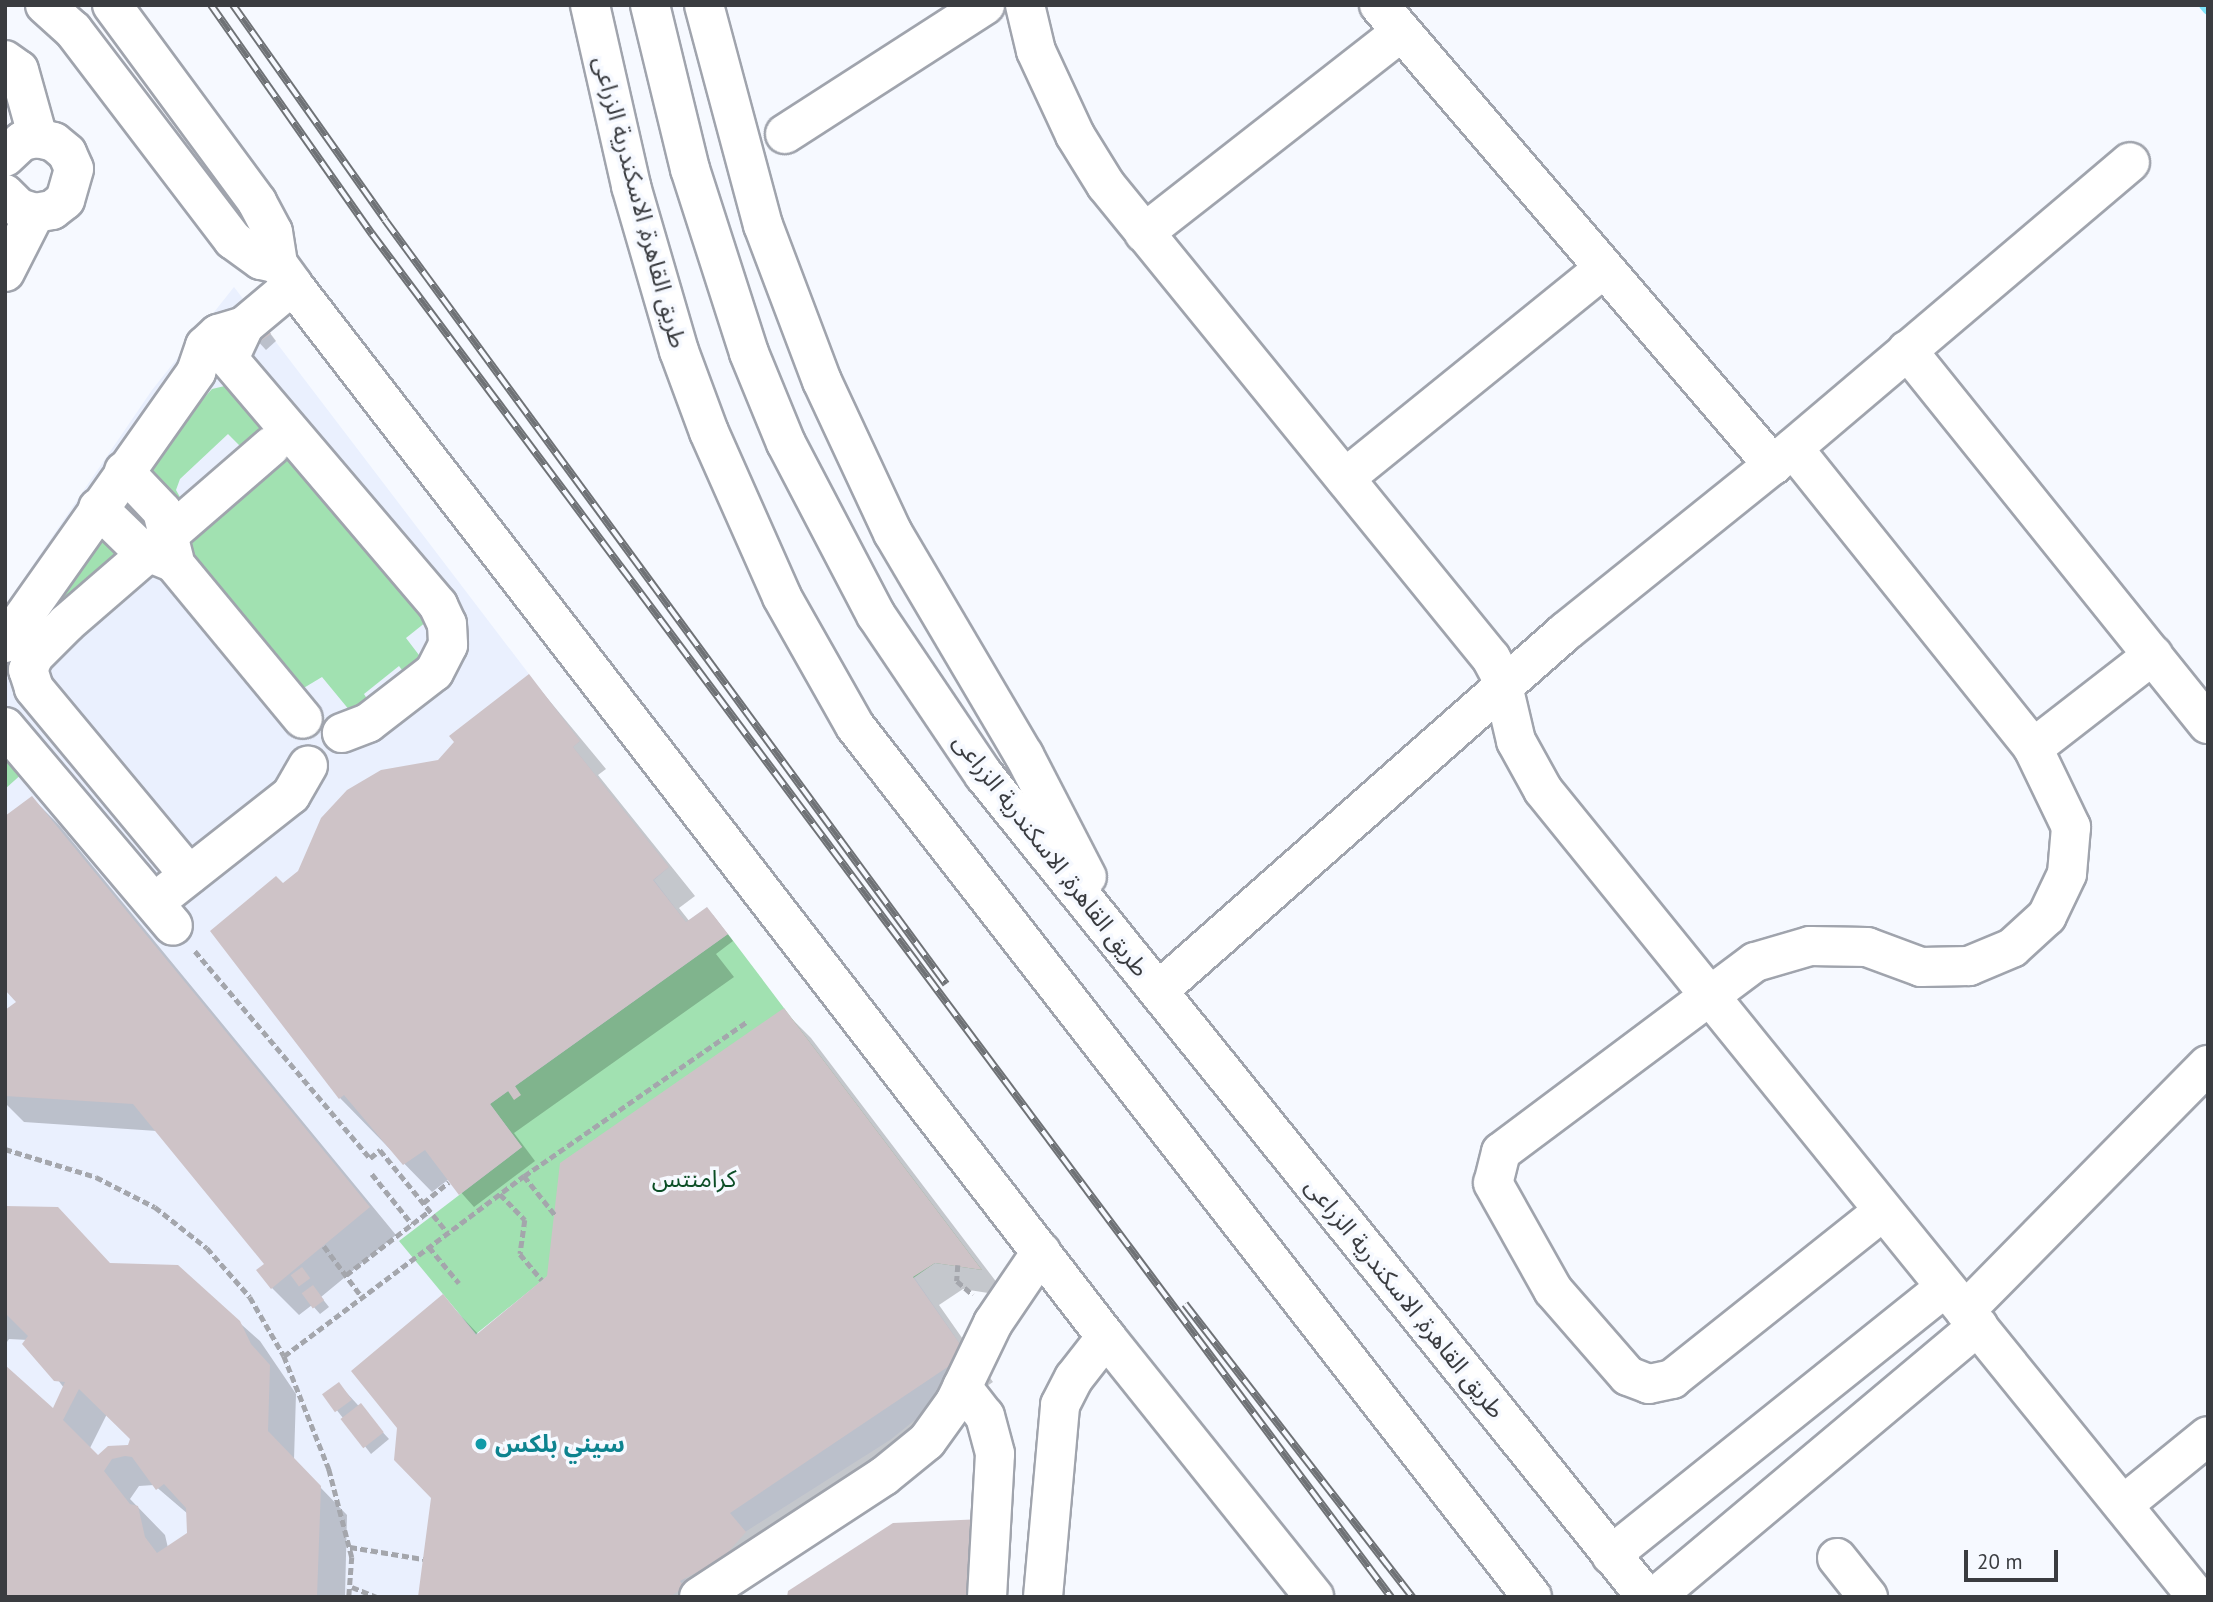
<!DOCTYPE html>
<meta charset="utf-8">
<style>
body{margin:0}
#map{position:relative;width:2213px;height:1602px;overflow:hidden;background:#f6f9ff;font-family:"PT Sans","Noto Sans Arabic",sans-serif}
div>[style]{position:absolute}
[style*='--x']{left:calc(var(--x)*1px);top:calc(var(--y)*1px);width:calc(var(--w)*1px);rotate:calc(var(--a)*1deg)}
.built>*{inset:0;background:#eaf0fe}
.green>*{inset:0;background:#a1e1b1}
.shadow>*{inset:0;background:#0003}
.stream>*{height:10px;margin:-5px;padding:0 5px;transform-origin:5px;border-radius:5px;background:#81e6fb}
.building>*{inset:0;background:#cec3c7;transform-origin:0 0}
.path>*{height:4.5px;margin-top:-2.25px;transform-origin:0;background:repeating-linear-gradient(90deg,#a4a6ac 0 7px,transparent 0 10.5px)}
.roads{filter:drop-shadow(2px 0 #a0a4ad) drop-shadow(-2px 0 #a0a4ad) drop-shadow(0 2px #a0a4ad) drop-shadow(0 -2px #a0a4ad)}
.minor>*{height:38px;margin:-19px;padding:0 19px;transform-origin:19px;border-radius:19px;background:#fff}
.highway>*{height:38px;margin:-19px;padding:0 19px;transform-origin:19px;border-radius:19px;background:#fff}
.rail>*{height:8px;margin-top:-4px;transform-origin:0;background:repeating-linear-gradient(90deg,#f6f9ff 0 16px,#6f7276 0 32px);box-sizing:border-box;border-block:2px solid #6f7276}
.dots>*{width:19px;height:19px;translate:-50% -50%;box-sizing:border-box;border:4px solid #f6f9ff;border-radius:50%}
span{translate:-50% -50%;white-space:nowrap;text-align:center;line-height:1.15;-webkit-text-stroke:7px #f6f9ff;paint-order:stroke}
.street-label{font-size:24px;color:#3a3c40}
.park-label{font-size:24px;color:#0b4e26}
.culture-label{font-size:24px;color:#0d838f;font-weight:700}
.left{translate:0 -50%;text-align:left}
.frame{position:absolute;inset:0;border:7px solid #3a3c40;pointer-events:none}
.scale{position:absolute;left:1964px;top:1550px;width:94px;height:32px;box-sizing:border-box;border:4px solid #3a3c40;border-top:0;padding-left:9px;font-size:21px;line-height:24px;white-space:nowrap;color:#3a3c40;-webkit-text-stroke:5px #f6f9ff;paint-order:stroke}
</style>
<div id="map">
<div class="built">
<div style="clip-path:polygon(234px 287px,580px 741px,573px 747px,669px 867px,654px 880px,686px 922px,707px 907px,982px 1270px,935px 1263px,914px 1277px,967px 1354px,936px 1403px,890px 1440px,745px 1532px,721px 1560px,692px 1571px,670px 1597px,5px 1597px,5px 606px,152px 390px)"></div>
</div>
<div class="green">
<div style="clip-path:polygon(229px 385px,268px 426px,242px 448px,228px 434px,180px 479px,176px 490px,181px 499px,174px 505px,144px 465px,212px 389px)"></div>
<div style="clip-path:polygon(284px 450px,378px 555px,372px 560px,381px 571px,389px 566px,431px 618px,406px 638px,422px 659px,405px 674px,399px 666px,364px 694px,371px 705px,355px 717px,322px 677px,302px 689px,184px 547px)"></div>
<div style="clip-path:polygon(103px 539px,119px 554px,61px 604px,52px 593px)"></div>
<div style="clip-path:polygon(5px 747px,24px 772px,5px 789px)"></div>
<div style="clip-path:polygon(728px 934px,982px 1270px,935px 1263px,680px 1439px,548px 1276px,476px 1334px,399px 1241px,522px 1147px,490px 1104px)"></div>
</div>
<div class="shadow">
<div style="clip-path:polygon(270px 333px,276px 341px,266px 350px,253px 336px)"></div>
<div style="clip-path:polygon(529px 676px,606px 769px,598px 775px,695px 896px,679px 908px,690px 922px,713px 915px,733px 941px,716px 954px,734px 977px,514px 1133px,535px 1161px,474px 1207px,449px 1179px,432px 1192px,340px 1098px,284px 885px,439px 761px)"></div>
<div style="clip-path:polygon(32px 798px,59px 825px,396px 1235px,321px 1297px,329px 1307px,320px 1314px,312px 1305px,299px 1315px,272px 1288px,267px 1264px,157px 1131px,24px 1122px,5px 1103px,5px 1013px,18px 1003px)"></div>
<div style="clip-path:polygon(784px 1011px,811px 1038px,1007px 1296px,963px 1289px,939px 1305px,993px 1382px,756px 1541px,723px 1597px,420px 1597px,432px 1498px,443px 1297px,479px 1335px,543px 1282px)"></div>
<div style="clip-path:polygon(evenodd,5px 1208px,111px 1265px,177px 1267px,260px 1341px,296px 1394px,294px 1460px,347px 1515px,345px 1597px,5px 1597px,53px 1411px,64px 1388px,28px 1340px,9px 1339px,5px 1345px,5px 1208px,107px 1414px,131px 1439px,130px 1447px,98px 1458px,90px 1448px,107px 1414px,5px 1208px,154px 1485px,188px 1514px,188px 1534px,168px 1548px,165px 1535px,130px 1499px,139px 1486px,154px 1485px)"></div>
<div style="clip-path:polygon(345px 1391px,389px 1439px,371px 1454px,325px 1395px)"></div>
</div>
<div class="stream">
<div style="--x:2204;--y:5;--w:6;--a:51"></div>
</div>
<div class="building">
<div style="left:264px;top:324px;width:12px;height:18px;rotate:55deg"></div>
<div style="left:131px;top:501px;width:25px;height:19px;rotate:45deg"></div>
<div style="clip-path:polygon(529px 674px,580px 741px,573px 747px,669px 867px,653px 880px,686px 922px,707px 907px,728px 934px,515px 1086px,521px 1095px,514px 1100px,508px 1091px,490px 1104px,522px 1147px,459px 1195px,425px 1150px,403px 1165px,344px 1095px,339px 1099px,210px 931px,276px 876px,283px 883px,298px 871px,321px 818px,347px 790px,381px 770px,438px 760px,454px 742px,449px 736px)"></div>
<div style="clip-path:polygon(32px 796px,370px 1207px,271px 1289px,256px 1270px,264px 1264px,133px 1104px,5px 1096px,5px 1010px,16px 1002px,5px 990px,5px 816px)"></div>
<div style="clip-path:polygon(784px 1008px,982px 1270px,935px 1263px,913px 1277px,967px 1354px,730px 1513px,746px 1532px,721px 1560px,680px 1581px,684px 1587px,670px 1597px,418px 1597px,431px 1498px,394px 1460px,397px 1428px,351px 1371px,443px 1294px,476px 1335px,547px 1276px,560px 1163px)"></div>
<div style="clip-path:polygon(evenodd,5px 1206px,58px 1207px,110px 1263px,178px 1265px,240px 1321px,251px 1344px,270px 1365px,268px 1431px,321px 1486px,317px 1597px,5px 1597px,5px 1365px,53px 1408px,65px 1382px,54px 1381px,22px 1344px,28px 1336px,5px 1313px,5px 1206px,79px 1389px,130px 1439px,128px 1445px,108px 1446px,98px 1455px,63px 1420px,79px 1389px,5px 1206px,125px 1456px,132px 1457px,156px 1490px,164px 1484px,186px 1508px,187px 1533px,157px 1553px,145px 1537px,138px 1506px,130px 1504px,104px 1471px,112px 1459px,125px 1456px)"></div>
<div style="left:302px;top:1267px;width:14px;height:14px;rotate:54deg"></div>
<div style="left:313px;top:1285px;width:19px;height:14px;rotate:54deg"></div>
<div style="left:339px;top:1382px;width:22px;height:21px;rotate:54deg"></div>
<div style="left:361px;top:1403px;width:37px;height:26px;rotate:52deg"></div>
<div style="clip-path:polygon(983px 1519px,975px 1597px,787px 1597px,788px 1591px,893px 1523px)"></div>
</div>
<div class="path">
<div style="--x:195;--y:951;--w:271;--a:49.8"></div>
<div style="--x:370;--y:1158;--w:13;--a:-39"></div>
<div style="--x:380;--y:1150;--w:107;--a:50.7"></div>
<div style="--x:5;--y:1149;--w:95;--a:17.1"></div>
<div style="--x:96;--y:1177;--w:66;--a:27"></div>
<div style="--x:155;--y:1207;--w:66;--a:38.3"></div>
<div style="--x:207;--y:1248;--w:65;--a:48.7"></div>
<div style="--x:250;--y:1297;--w:68;--a:60"></div>
<div style="--x:284;--y:1356;--w:122;--a:68.3"></div>
<div style="--x:329;--y:1469;--w:91;--a:75.4"></div>
<div style="--x:352;--y:1557;--w:40;--a:94.3"></div>
<div style="--x:372;--y:1174;--w:64;--a:51.3"></div>
<div style="--x:524;--y:1176;--w:51;--a:51.3"></div>
<div style="--x:500;--y:1194;--w:36;--a:46"></div>
<div style="--x:525;--y:1220;--w:34;--a:98"></div>
<div style="--x:520;--y:1254;--w:34;--a:50"></div>
<div style="--x:423;--y:1203;--w:33;--a:-39"></div>
<div style="--x:324;--y:1246;--w:64;--a:53.3"></div>
<div style="--x:429;--y:1247;--w:47;--a:50.2"></div>
<div style="--x:958;--y:1265;--w:16;--a:94"></div>
<div style="--x:957;--y:1281;--w:21;--a:41"></div>
<div style="--x:346;--y:1275;--w:105;--a:-37.6"></div>
<div style="--x:284;--y:1356;--w:300;--a:-36.9"></div>
<div style="--x:524;--y:1176;--w:270;--a:-34.7"></div>
<div style="--x:350;--y:1547;--w:74;--a:9.3"></div>
<div style="--x:352;--y:1587;--w:27;--a:22"></div>
</div>
<div class="roads">
<div class="minor">
<div style="--x:45;--y:5;--w:38;--a:42"></div>
<div style="--x:73;--y:30;--w:264;--a:52.7"></div>
<div style="--x:233;--y:240;--w:34;--a:36"></div>
<div style="--x:261;--y:260;--w:17;--a:13"></div>
<div style="--x:112;--y:5;--w:245;--a:53.6"></div>
<div style="--x:257;--y:202;--w:34;--a:62"></div>
<div style="--x:273;--y:232;--w:32;--a:81"></div>
<div style="--x:278;--y:264;--w:26;--a:54"></div>
<div style="--x:293;--y:285;--w:1330;--a:52.3"></div>
<div style="--x:1106;--y:1337;--w:333;--a:51.3"></div>
<div style="--x:1025;--y:5;--w:47;--a:76.6"></div>
<div style="--x:1036;--y:51;--w:93;--a:65.1"></div>
<div style="--x:1075;--y:135;--w:59;--a:58.2"></div>
<div style="--x:1106;--y:185;--w:610;--a:50.86"></div>
<div style="--x:1491;--y:658;--w:21;--a:62"></div>
<div style="--x:1501;--y:677;--w:66;--a:76.8"></div>
<div style="--x:1516;--y:741;--w:56;--a:61.1"></div>
<div style="--x:1543;--y:790;--w:1039;--a:50.98"></div>
<div style="--x:1379;--y:5;--w:606;--a:49.42"></div>
<div style="--x:5;--y:60;--w:17;--a:36"></div>
<div style="--x:19;--y:70;--w:71;--a:74.4"></div>
<div style="--x:785;--y:134;--w:238;--a:-32.8"></div>
<div style="--x:5;--y:157;--w:23;--a:-43"></div>
<div style="--x:22;--y:141;--w:16;--a:-11"></div>
<div style="--x:38;--y:138;--w:16;--a:14"></div>
<div style="--x:54;--y:142;--w:17;--a:40"></div>
<div style="--x:67;--y:153;--w:17;--a:66"></div>
<div style="--x:74;--y:169;--w:32;--a:106"></div>
<div style="--x:65;--y:200;--w:16;--a:142"></div>
<div style="--x:52;--y:210;--w:17;--a:170"></div>
<div style="--x:35;--y:213;--w:17;--a:-163"></div>
<div style="--x:19;--y:208;--w:20;--a:-135"></div>
<div style="--x:1144;--y:233;--w:326;--a:-38"></div>
<div style="--x:5;--y:272;--w:66;--a:-63"></div>
<div style="--x:233;--y:350;--w:26;--a:-65"></div>
<div style="--x:244;--y:326;--w:64;--a:-39.9"></div>
<div style="--x:1907;--y:350;--w:480;--a:51.2"></div>
<div style="--x:227;--y:357;--w:326;--a:49.6"></div>
<div style="--x:438;--y:605;--w:21;--a:65"></div>
<div style="--x:447;--y:624;--w:21;--a:87"></div>
<div style="--x:448;--y:645;--w:30;--a:117"></div>
<div style="--x:434;--y:672;--w:83;--a:142.3"></div>
<div style="--x:368;--y:723;--w:28;--a:159"></div>
<div style="--x:1793;--y:448;--w:384;--a:51.3"></div>
<div style="--x:2033;--y:748;--w:88;--a:64.3"></div>
<div style="--x:2071;--y:827;--w:47;--a:94.9"></div>
<div style="--x:2067;--y:874;--w:47;--a:115.5"></div>
<div style="--x:2047;--y:916;--w:47;--a:137.6"></div>
<div style="--x:2012;--y:948;--w:47;--a:157.3"></div>
<div style="--x:1969;--y:966;--w:48;--a:178.8"></div>
<div style="--x:1921;--y:967;--w:58;--a:-159.7"></div>
<div style="--x:1867;--y:947;--w:57;--a:-179"></div>
<div style="--x:1810;--y:946;--w:57;--a:163.8"></div>
<div style="--x:1755;--y:962;--w:317;--a:143.2"></div>
<div style="--x:1501;--y:1152;--w:32;--a:104"></div>
<div style="--x:1493;--y:1183;--w:123;--a:60.7"></div>
<div style="--x:1553;--y:1290;--w:114;--a:48.9"></div>
<div style="--x:1628;--y:1376;--w:22;--a:21"></div>
<div style="--x:1649;--y:1384;--w:24;--a:-12"></div>
<div style="--x:1672;--y:1379;--w:270;--a:-38.5"></div>
<div style="--x:124;--y:471;--w:55;--a:46.5"></div>
<div style="--x:162;--y:511;--w:49;--a:75.7"></div>
<div style="--x:1345;--y:478;--w:333;--a:-39"></div>
<div style="--x:98;--y:508;--w:59;--a:44.3"></div>
<div style="--x:140;--y:549;--w:37;--a:22"></div>
<div style="--x:174;--y:563;--w:202;--a:50.4"></div>
<div style="--x:5;--y:643;--w:332;--a:-54.8"></div>
<div style="--x:196;--y:372;--w:28;--a:-71"></div>
<div style="--x:205;--y:346;--w:18;--a:-43"></div>
<div style="--x:218;--y:334;--w:27;--a:-17"></div>
<div style="--x:5;--y:727;--w:260;--a:49.8"></div>
<div style="--x:2033;--y:748;--w:152;--a:-37.8"></div>
<div style="--x:189;--y:875;--w:243;--a:-129.7"></div>
<div style="--x:34;--y:688;--w:19;--a:-108"></div>
<div style="--x:28;--y:670;--w:15;--a:-67"></div>
<div style="--x:34;--y:656;--w:47;--a:-45"></div>
<div style="--x:67;--y:623;--w:270;--a:-40.9"></div>
<div style="--x:169;--y:891;--w:155;--a:-38.2"></div>
<div style="--x:291;--y:795;--w:34;--a:-60"></div>
<div style="--x:1158;--y:991;--w:543;--a:-41.41"></div>
<div style="--x:1565;--y:632;--w:267;--a:-38.8"></div>
<div style="--x:1773;--y:465;--w:468;--a:-40.3"></div>
<div style="--x:1965;--y:1311;--w:346;--a:-45.4"></div>
<div style="--x:962;--y:1387;--w:37;--a:52"></div>
<div style="--x:985;--y:1416;--w:39;--a:75"></div>
<div style="--x:995;--y:1454;--w:143;--a:93.2"></div>
<div style="--x:2123;--y:1505;--w:109;--a:-39.1"></div>
<div style="--x:1611;--y:1555;--w:428;--a:-38.7"></div>
<div style="--x:1837;--y:1558;--w:50;--a:51.5"></div>
<div style="--x:699;--y:1597;--w:221;--a:-33.2"></div>
<div style="--x:884;--y:1476;--w:55;--a:-39.1"></div>
<div style="--x:927;--y:1441;--w:48;--a:-54.3"></div>
<div style="--x:955;--y:1402;--w:88;--a:-64.3"></div>
<div style="--x:993;--y:1323;--w:86;--a:-55.9"></div>
<div style="--x:1043;--y:1597;--w:193;--a:-84.9"></div>
<div style="--x:1060;--y:1405;--w:30;--a:-63"></div>
<div style="--x:1074;--y:1378;--w:52;--a:-52"></div>
<div style="--x:1655;--y:1597;--w:422;--a:-40"></div>
</div>
<div class="highway">
<div style="--x:590;--y:5;--w:186;--a:77.2"></div>
<div style="--x:631;--y:186;--w:172;--a:73.8"></div>
<div style="--x:679;--y:351;--w:86;--a:69.7"></div>
<div style="--x:709;--y:432;--w:180;--a:66.1"></div>
<div style="--x:782;--y:597;--w:148;--a:60.5"></div>
<div style="--x:855;--y:726;--w:1103;--a:52.14"></div>
<div style="--x:650;--y:5;--w:169;--a:76.3"></div>
<div style="--x:690;--y:169;--w:193;--a:72.2"></div>
<div style="--x:749;--y:353;--w:97;--a:67.7"></div>
<div style="--x:786;--y:443;--w:194;--a:62.4"></div>
<div style="--x:876;--y:615;--w:193;--a:56"></div>
<div style="--x:984;--y:775;--w:1055;--a:51.15"></div>
<div style="--x:704;--y:5;--w:228;--a:75"></div>
<div style="--x:763;--y:225;--w:167;--a:69.3"></div>
<div style="--x:822;--y:381;--w:168;--a:65"></div>
<div style="--x:893;--y:533;--w:258;--a:59.5"></div>
<div style="--x:1024;--y:755;--w:137;--a:62.7"></div>
</div>
</div>
<div class="rail">
<div style="--x:211;--y:5;--w:280;--a:54.9"></div>
<div style="--x:372;--y:234;--w:1702;--a:53.22"></div>
<div style="--x:233;--y:5;--w:263;--a:54.7"></div>
<div style="--x:385;--y:220;--w:948;--a:53.71"></div>
<div style="--x:1185;--y:1304;--w:371;--a:52.2"></div>
</div>
<div class="dots">
<div style="left:481px;top:1444px;background:#0f9aa8"></div>
</div>
<div class="street-label">
<span style="left:640px;top:202px;rotate:75deg">طريق القاهرة, الاسكندرية الزراعى</span>
<span style="left:1051px;top:855px;rotate:52deg">طريق القاهرة, الاسكندرية الزراعى</span>
<span style="left:1405px;top:1298px;rotate:51deg">طريق القاهرة, الاسكندرية الزراعى</span>
</div>
<div class="park-label">
<span style="left:694px;top:1179px">كرامنتس</span>
</div>
<div class="culture-label">
<span class="left" style="left:495px;top:1444px">سيني بلكس</span>
</div>
<div class="frame"></div>
<div class="scale">20 m</div>
</div>
